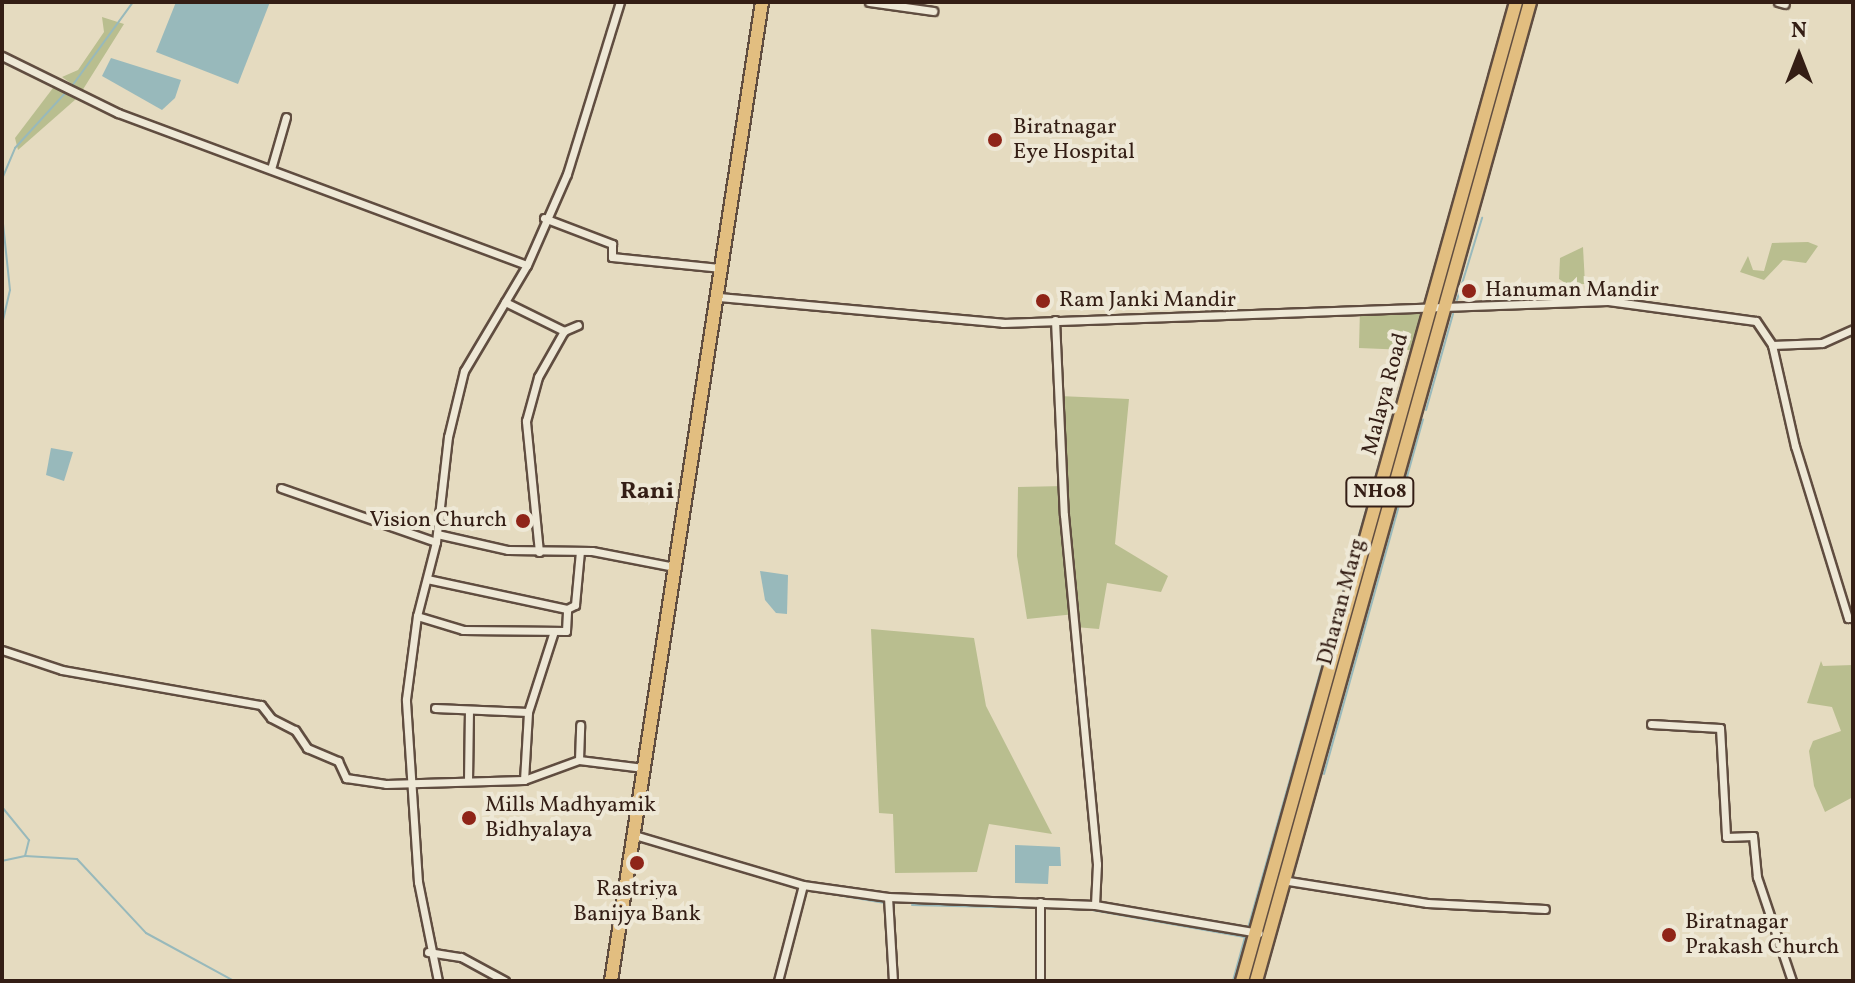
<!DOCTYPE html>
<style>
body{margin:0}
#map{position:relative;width:1855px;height:983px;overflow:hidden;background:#e5dbc0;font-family:Vollkorn,serif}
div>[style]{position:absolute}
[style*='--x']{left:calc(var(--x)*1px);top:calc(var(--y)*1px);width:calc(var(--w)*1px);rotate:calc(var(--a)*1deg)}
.green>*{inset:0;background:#b9be8f}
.water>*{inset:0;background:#98b9bb}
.stream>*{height:2px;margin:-1px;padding:0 1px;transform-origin:1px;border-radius:1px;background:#98b9bb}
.roads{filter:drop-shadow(2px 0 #604d40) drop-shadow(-2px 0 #604d40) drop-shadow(0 2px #604d40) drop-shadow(0 -2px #604d40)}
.minor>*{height:7px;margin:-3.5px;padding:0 3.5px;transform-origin:3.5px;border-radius:3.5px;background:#eee8d6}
.primary>*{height:12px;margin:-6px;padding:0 6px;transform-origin:6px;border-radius:6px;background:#e2be80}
.dots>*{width:22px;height:22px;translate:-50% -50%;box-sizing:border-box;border:4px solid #eee8d6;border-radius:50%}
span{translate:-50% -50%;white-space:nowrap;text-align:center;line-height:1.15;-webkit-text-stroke:8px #eee8d6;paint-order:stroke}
.shield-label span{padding:2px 6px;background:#eee8d6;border:2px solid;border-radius:6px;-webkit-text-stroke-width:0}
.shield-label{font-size:20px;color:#341e15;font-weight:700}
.poi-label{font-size:22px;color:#341e15}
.left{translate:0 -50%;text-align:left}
.right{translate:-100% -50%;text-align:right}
.street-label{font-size:22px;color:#341e15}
.neighbourhood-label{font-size:24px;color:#341e15;font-weight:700}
.frame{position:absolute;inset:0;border:4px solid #341e15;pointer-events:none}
.north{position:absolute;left:1759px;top:16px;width:80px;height:80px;-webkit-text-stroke:6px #eee8d6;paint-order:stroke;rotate:0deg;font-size:22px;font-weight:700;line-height:32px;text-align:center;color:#341e15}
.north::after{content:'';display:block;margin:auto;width:28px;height:36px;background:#341e15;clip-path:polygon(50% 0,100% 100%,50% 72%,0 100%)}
</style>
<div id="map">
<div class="green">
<div style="clip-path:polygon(102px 17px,124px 24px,82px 91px,62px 77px,78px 70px,104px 32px)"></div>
<div style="clip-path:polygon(56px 84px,76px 99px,18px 150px,15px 138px)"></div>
<div style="clip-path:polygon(1808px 242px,1818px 246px,1806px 263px,1783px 260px,1764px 280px,1740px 272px,1748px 256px,1753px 270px,1764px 271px,1772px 243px)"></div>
<div style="clip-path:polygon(1583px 247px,1585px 284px,1567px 284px,1559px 279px,1560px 258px)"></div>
<div style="clip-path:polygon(1445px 307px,1431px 351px,1359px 348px,1360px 309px)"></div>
<div style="clip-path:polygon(1059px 396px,1129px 399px,1115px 544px,1168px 576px,1161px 592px,1107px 583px,1099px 629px,1075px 627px,1075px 614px,1027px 619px,1017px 556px,1018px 487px,1064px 486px)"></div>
<div style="clip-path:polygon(871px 629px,974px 638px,986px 706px,1052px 834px,989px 824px,977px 872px,895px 873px,893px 814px,879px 813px)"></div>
<div style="clip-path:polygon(1821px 661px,1823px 666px,1853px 665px,1853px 797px,1825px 812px,1814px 786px,1809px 751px,1813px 741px,1841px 731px,1832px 707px,1807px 703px)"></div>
</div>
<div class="water">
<div style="clip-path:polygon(176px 2px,270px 2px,238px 84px,156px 52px)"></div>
<div style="clip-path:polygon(111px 58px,181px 80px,175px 98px,162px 110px,102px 76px)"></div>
<div style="clip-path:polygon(51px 448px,73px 452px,64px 481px,46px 475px)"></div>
<div style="clip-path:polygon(760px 571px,788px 575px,787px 614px,776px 613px,765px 600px)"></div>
<div style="clip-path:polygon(1015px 845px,1060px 847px,1061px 866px,1049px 866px,1048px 884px,1015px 883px)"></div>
</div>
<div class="stream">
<div style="--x:72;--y:86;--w:104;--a:-54"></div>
<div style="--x:1485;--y:92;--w:93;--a:-75.1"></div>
<div style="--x:2;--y:179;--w:34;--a:-67"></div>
<div style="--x:15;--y:148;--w:77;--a:-47.6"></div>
<div style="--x:2;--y:214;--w:76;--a:84"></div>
<div style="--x:10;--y:290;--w:37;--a:103"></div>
<div style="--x:1457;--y:300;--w:86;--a:-73"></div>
<div style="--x:1425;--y:301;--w:191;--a:-73.9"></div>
<div style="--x:1426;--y:410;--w:100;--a:-74.3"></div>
<div style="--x:1324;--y:774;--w:368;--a:-74.4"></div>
<div style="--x:2;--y:807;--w:43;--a:50.7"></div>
<div style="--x:29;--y:840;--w:16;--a:104"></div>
<div style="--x:25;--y:856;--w:24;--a:168"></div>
<div style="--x:25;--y:856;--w:52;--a:3.3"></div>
<div style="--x:77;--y:859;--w:101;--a:47"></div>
<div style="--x:146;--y:933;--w:100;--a:28.6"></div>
<div style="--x:808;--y:890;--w:78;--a:9.6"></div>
<div style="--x:912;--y:905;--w:124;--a:1.4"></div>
<div style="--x:1045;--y:908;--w:47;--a:2.4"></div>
<div style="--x:1092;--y:910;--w:155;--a:10"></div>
<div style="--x:1245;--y:937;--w:46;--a:105.3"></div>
<div style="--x:1248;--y:928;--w:640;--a:-74.23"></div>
</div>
<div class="roads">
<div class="minor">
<div style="--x:869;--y:2;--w:65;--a:8"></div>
<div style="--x:1778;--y:2;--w:7;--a:16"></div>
<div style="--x:2;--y:56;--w:129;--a:26.2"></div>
<div style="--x:118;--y:113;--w:436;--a:20.4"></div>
<div style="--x:271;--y:169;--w:54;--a:-73.9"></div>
<div style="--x:544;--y:218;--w:73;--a:20.9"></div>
<div style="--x:612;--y:244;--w:13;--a:90"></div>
<div style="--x:612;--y:257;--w:110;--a:5.8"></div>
<div style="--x:719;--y:297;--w:285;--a:5.2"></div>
<div style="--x:1003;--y:323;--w:605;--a:-2.08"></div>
<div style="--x:1608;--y:301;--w:149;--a:7.7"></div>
<div style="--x:1756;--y:321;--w:29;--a:56"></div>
<div style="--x:1772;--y:345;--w:104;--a:77.2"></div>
<div style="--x:1795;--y:446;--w:180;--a:72.9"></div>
<div style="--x:1848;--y:618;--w:5;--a:0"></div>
<div style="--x:505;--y:302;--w:66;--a:26.2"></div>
<div style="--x:1055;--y:320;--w:195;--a:87.4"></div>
<div style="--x:1064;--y:515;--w:351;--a:84.6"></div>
<div style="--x:1097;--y:864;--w:41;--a:92.8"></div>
<div style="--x:1772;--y:345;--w:50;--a:-2.3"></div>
<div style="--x:1822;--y:343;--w:34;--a:-24"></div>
<div style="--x:281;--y:488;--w:164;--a:19.2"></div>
<div style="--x:437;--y:534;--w:73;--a:12.7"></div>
<div style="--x:508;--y:550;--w:84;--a:0.7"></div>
<div style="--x:592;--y:551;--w:84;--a:11"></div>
<div style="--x:539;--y:552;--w:132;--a:-95.7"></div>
<div style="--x:526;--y:421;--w:46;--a:-74.7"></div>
<div style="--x:538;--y:377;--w:53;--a:-60.5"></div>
<div style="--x:564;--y:331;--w:15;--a:-23"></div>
<div style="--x:427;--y:579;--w:143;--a:12.1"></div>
<div style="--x:567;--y:609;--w:9;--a:-27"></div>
<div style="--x:575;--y:605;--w:54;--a:-84.7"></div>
<div style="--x:417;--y:616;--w:48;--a:16.9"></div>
<div style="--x:463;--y:630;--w:103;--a:0.6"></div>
<div style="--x:566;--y:631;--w:22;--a:-87"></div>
<div style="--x:2;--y:650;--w:63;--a:18.4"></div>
<div style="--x:62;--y:670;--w:202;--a:10"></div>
<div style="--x:261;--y:705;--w:16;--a:52"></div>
<div style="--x:271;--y:718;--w:27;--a:27"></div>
<div style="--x:295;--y:730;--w:22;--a:56"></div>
<div style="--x:307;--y:748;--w:34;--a:23"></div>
<div style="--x:338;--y:761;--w:19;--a:65"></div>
<div style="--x:346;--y:778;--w:40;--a:8.5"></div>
<div style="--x:386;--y:784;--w:138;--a:-1.7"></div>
<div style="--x:524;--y:780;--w:59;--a:-20"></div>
<div style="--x:579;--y:760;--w:65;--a:7"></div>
<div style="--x:435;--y:708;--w:93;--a:2.5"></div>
<div style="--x:1651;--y:724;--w:69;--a:3.3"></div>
<div style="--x:1720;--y:728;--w:109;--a:86.8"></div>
<div style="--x:1726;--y:837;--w:27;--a:-2"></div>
<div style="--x:1753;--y:836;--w:41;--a:84.4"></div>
<div style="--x:1757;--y:877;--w:110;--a:71.4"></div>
<div style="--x:579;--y:760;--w:35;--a:-88"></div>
<div style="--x:524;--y:780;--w:68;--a:-86.6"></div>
<div style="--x:528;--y:712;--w:85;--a:-72.2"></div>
<div style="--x:468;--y:781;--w:70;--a:-89.2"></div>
<div style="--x:631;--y:834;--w:179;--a:16.5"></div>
<div style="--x:803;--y:885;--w:86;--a:8"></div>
<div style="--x:888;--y:897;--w:207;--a:2.2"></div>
<div style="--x:1095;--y:905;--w:166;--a:9.7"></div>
<div style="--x:1282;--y:880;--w:147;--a:9"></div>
<div style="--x:1427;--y:903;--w:118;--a:2.9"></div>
<div style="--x:888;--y:897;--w:84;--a:86.6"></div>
<div style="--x:428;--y:952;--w:33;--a:9"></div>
<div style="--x:461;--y:957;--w:50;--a:28.6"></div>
<div style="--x:438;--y:981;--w:101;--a:-101.4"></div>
<div style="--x:418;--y:882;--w:183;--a:-93.8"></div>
<div style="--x:406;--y:699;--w:84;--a:-82.5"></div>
<div style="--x:417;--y:616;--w:76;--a:-75.6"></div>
<div style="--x:436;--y:542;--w:106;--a:-83.5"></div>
<div style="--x:448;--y:437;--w:68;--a:-76.4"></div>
<div style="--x:464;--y:371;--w:123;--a:-59.3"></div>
<div style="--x:527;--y:265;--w:99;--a:-66.3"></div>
<div style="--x:567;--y:174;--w:180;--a:-72.9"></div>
<div style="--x:778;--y:981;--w:99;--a:-75.4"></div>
<div style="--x:1040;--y:981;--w:79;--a:-90"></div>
</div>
<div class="primary">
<div style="--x:611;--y:981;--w:991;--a:-81.23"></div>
<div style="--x:1242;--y:981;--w:1017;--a:-74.36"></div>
<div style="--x:1256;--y:981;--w:1017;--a:-74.36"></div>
</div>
</div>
<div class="dots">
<div style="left:995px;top:140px;background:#8f2418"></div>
<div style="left:1469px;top:291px;background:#8f2418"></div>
<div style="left:1043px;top:301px;background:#8f2418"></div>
<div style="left:523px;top:521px;background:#8f2418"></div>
<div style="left:469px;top:818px;background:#8f2418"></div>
<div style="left:637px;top:863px;background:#8f2418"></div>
<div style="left:1669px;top:935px;background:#8f2418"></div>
</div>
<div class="shield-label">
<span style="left:1380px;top:492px">NH08</span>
</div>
<div class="poi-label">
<span class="left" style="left:1013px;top:140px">Biratnagar<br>Eye Hospital</span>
<span class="left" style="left:1485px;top:291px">Hanuman Mandir</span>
<span class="left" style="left:1059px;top:301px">Ram Janki Mandir</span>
<span class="right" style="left:507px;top:521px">Vision Church</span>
<span class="left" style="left:485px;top:818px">Mills Madhyamik<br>Bidhyalaya</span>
<span style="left:637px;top:902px">Rastriya<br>Banijya Bank</span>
<span class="left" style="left:1685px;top:935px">Biratnagar<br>Prakash Church</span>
</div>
<div class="street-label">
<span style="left:1386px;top:394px;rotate:-75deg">Malaya Road</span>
<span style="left:1342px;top:602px;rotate:-75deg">Dharan Marg</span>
</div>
<div class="neighbourhood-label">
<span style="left:647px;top:493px">Rani</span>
</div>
<div class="frame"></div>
<div class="north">N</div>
</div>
